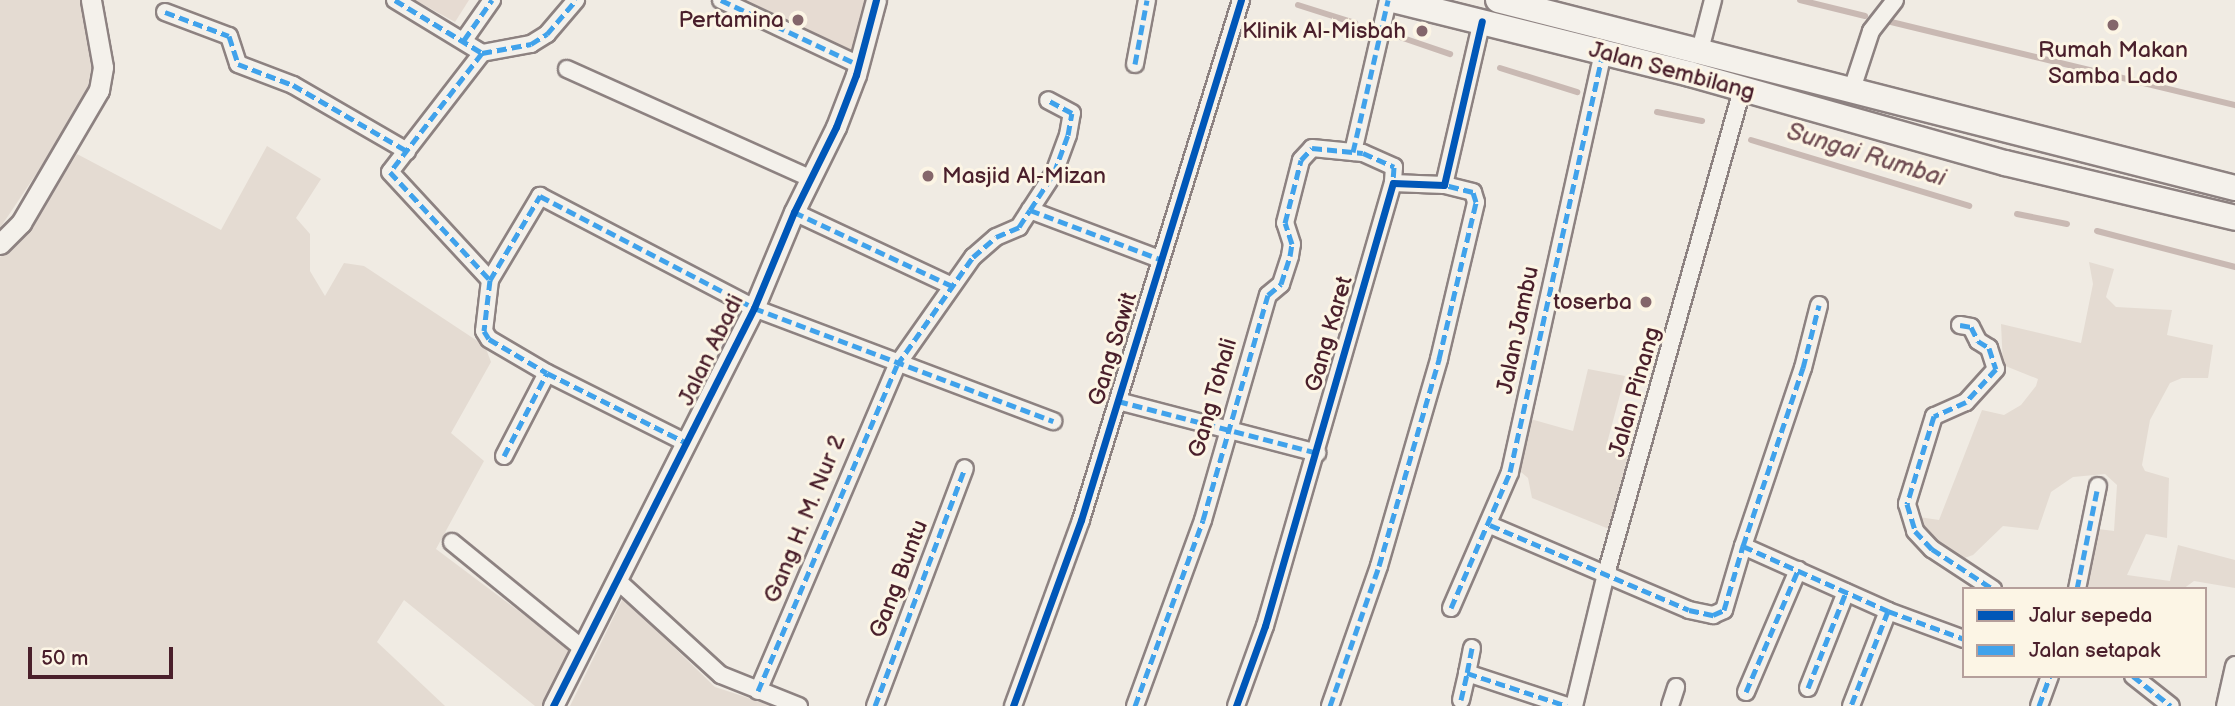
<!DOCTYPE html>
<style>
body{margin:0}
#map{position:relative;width:2235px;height:706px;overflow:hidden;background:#f0ebe3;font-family:"Balsamiq Sans",sans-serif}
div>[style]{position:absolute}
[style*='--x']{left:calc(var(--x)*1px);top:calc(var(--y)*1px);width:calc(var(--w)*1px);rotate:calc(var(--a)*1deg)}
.built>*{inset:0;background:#e6dbd2}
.green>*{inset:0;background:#e4dbd2}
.stream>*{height:6px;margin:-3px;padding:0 3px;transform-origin:3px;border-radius:3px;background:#c9b9b3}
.roads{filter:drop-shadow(2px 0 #8d8281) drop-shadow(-2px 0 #8d8281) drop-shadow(0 2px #8d8281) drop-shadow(0 -2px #8d8281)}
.minor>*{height:16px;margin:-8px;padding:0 8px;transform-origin:8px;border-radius:8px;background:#f4f1eb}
.tertiary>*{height:19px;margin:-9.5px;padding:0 9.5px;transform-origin:9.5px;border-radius:9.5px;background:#f4f1eb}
.primary>*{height:24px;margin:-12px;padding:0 12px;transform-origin:12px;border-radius:12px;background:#f4f1eb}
.quiet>*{height:5px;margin-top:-2.5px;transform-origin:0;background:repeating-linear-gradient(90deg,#40a2eb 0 10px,transparent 0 15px)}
.cycleway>*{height:7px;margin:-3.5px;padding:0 3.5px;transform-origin:3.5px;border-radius:3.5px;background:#0057b8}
.dots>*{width:19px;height:19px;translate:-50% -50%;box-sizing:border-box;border:4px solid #fcf5e5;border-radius:50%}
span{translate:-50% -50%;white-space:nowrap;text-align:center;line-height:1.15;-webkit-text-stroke:6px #fcf5e5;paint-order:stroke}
.poi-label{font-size:23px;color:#4a1f2b}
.right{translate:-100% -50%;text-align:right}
.left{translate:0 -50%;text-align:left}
.street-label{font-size:23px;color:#4a1f2b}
.water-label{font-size:24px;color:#704d53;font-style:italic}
.legend{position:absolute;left:1962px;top:587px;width:245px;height:91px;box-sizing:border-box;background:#fcf5e5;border:2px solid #b59f9b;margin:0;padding:9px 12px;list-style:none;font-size:21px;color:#4a1f2b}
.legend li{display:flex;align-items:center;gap:14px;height:35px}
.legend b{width:35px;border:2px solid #b59f9b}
.scale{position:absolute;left:28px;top:647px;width:145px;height:32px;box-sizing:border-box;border:4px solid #4a1f2b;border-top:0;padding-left:9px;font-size:21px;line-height:24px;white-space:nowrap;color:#4a1f2b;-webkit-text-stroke:5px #fcf5e5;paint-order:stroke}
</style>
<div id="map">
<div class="built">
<div style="clip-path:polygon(415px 0,469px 0,455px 22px)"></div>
<div style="clip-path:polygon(729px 0,865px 0,853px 58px)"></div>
</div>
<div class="green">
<div style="clip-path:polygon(0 0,82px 0,92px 65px,85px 101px,0 228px)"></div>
<div style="clip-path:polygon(267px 146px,321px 179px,296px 218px,310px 234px,310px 271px,325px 296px,344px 263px,364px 266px,485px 346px,491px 362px,451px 433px,484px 461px,436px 549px,572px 651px,545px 706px,535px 706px,404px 600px,377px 642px,445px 706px,0 706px,0 257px,33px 224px,77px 154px,221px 230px)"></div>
<div style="clip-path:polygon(2089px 262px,2114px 269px,2106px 297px,2116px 307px,2172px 310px,2167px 335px,2213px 345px,2208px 378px,2182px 378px,2170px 383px,2150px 420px,2142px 465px,2145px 471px,2169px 478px,2167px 538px,2146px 534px,2127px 575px,2170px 581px,2178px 545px,2235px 560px,2235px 588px,2194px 581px,2183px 589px,2080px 589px,2090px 528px,2114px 531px,2117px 485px,2105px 474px,2073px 477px,2051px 492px,2038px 530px,2003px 526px,1973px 555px,1959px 560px,1920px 529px,1919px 517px,1939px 520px,1982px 410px,2004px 415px,2021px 405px,2036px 386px,2038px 379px,2003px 365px,2001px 324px,2081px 343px,2093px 284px)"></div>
<div style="clip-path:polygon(1588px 369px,1625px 376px,1606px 447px,1635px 459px,1614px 531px,1532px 498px,1528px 478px,1515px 467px,1527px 418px,1573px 431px)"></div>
<div style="clip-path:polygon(623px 598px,715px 687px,773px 706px,570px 706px)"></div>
</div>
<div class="stream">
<div style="--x:1800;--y:0;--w:67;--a:13.8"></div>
<div style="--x:1298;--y:5;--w:60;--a:17.5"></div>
<div style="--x:1887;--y:21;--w:358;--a:13.6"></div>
<div style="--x:1400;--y:37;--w:53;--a:18.8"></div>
<div style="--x:1500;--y:68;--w:81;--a:17.3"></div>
<div style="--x:1657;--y:112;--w:46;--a:11.3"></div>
<div style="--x:1751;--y:140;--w:228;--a:16.8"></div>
<div style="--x:2017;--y:214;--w:51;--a:11.3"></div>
<div style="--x:2097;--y:231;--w:143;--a:14.6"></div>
</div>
<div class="roads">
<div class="minor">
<div style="--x:395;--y:0;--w:102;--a:31.3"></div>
<div style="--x:482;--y:53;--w:50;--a:-10.4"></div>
<div style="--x:531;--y:44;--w:19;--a:-32"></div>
<div style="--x:547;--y:34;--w:45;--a:-49.5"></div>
<div style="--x:721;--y:0;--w:153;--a:25.2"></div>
<div style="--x:165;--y:12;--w:68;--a:20.6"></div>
<div style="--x:229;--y:36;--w:29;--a:72"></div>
<div style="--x:238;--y:64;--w:59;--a:20.9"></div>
<div style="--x:293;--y:85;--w:132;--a:30.1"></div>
<div style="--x:464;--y:40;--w:49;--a:-55"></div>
<div style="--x:482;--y:53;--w:150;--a:127.7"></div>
<div style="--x:390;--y:172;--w:147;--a:47.2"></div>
<div style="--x:490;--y:280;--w:51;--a:96.7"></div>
<div style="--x:484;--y:331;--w:9;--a:58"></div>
<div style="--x:489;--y:339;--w:67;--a:30.4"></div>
<div style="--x:547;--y:373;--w:157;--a:26.6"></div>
<div style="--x:1699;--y:54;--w:56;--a:-75.5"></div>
<div style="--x:1135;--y:64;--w:65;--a:-79.4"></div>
<div style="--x:567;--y:69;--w:266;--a:24.2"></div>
<div style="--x:1851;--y:92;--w:64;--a:-71.8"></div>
<div style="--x:1871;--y:31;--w:39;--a:-52"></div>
<div style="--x:1353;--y:152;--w:156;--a:-77"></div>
<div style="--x:1030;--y:210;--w:44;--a:-57"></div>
<div style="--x:1054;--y:173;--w:40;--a:-69.8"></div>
<div style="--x:1068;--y:135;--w:22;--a:-80"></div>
<div style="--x:1072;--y:113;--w:27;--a:-152"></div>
<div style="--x:794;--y:212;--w:174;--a:25.1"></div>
<div style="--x:490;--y:280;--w:98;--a:-59.2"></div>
<div style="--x:540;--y:196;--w:242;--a:27.6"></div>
<div style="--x:754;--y:308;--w:320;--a:20.7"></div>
<div style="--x:1960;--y:325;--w:11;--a:10"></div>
<div style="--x:1971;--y:327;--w:16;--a:63"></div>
<div style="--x:1978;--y:341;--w:13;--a:32"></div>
<div style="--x:1989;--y:348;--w:22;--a:72"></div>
<div style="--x:1996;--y:369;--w:45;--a:132.3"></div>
<div style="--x:1966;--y:402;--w:35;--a:156"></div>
<div style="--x:1934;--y:416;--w:92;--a:107.1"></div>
<div style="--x:1907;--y:504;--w:28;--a:73"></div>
<div style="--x:1915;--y:531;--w:25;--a:47"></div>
<div style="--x:1932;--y:549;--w:73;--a:33.3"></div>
<div style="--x:1118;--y:401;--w:206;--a:14.6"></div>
<div style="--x:504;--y:456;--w:93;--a:-62.6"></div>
<div style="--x:1490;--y:525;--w:216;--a:23.1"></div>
<div style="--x:1689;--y:610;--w:25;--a:12"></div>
<div style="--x:1713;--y:615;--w:12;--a:-24"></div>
<div style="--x:1724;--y:610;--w:67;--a:-73.5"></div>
<div style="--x:1743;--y:546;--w:159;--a:24.1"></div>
<div style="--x:1888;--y:611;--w:102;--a:111.3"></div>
<div style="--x:452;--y:542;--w:168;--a:39.2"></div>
<div style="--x:1743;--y:546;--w:188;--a:-71.4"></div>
<div style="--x:1803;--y:368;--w:65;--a:-75.7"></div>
<div style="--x:619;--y:582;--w:138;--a:42.4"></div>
<div style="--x:721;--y:675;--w:84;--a:21.7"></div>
<div style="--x:2077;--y:589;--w:105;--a:-78.5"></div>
<div style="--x:1451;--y:608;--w:148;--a:-66.5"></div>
<div style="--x:1510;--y:472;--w:429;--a:-77.5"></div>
<div style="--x:1888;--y:611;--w:81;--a:20.2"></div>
<div style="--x:1472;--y:648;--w:25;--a:101"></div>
<div style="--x:1467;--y:673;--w:105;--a:18.3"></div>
<div style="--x:2133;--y:676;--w:48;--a:38.3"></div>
<div style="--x:1808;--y:688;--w:103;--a:-68.4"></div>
<div style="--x:758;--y:691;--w:354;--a:-66.9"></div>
<div style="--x:897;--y:365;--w:132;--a:-54.9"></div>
<div style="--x:973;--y:257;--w:30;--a:-41"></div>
<div style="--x:996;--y:237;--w:25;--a:-23"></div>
<div style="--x:1019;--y:227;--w:20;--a:-57"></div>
<div style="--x:1030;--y:210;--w:139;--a:20.7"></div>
<div style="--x:1746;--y:692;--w:133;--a:-66.9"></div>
<div style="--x:1461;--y:700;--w:28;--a:-77"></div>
<div style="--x:875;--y:706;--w:254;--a:-69.3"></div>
<div style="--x:1013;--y:706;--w:198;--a:-69.9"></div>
<div style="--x:1081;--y:520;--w:544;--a:-72.9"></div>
<div style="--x:1135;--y:706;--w:198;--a:-69.9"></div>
<div style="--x:1203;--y:520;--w:234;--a:-73.9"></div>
<div style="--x:1268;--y:295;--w:17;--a:-40"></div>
<div style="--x:1281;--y:284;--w:29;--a:-72"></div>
<div style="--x:1290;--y:256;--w:12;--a:-81"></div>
<div style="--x:1292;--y:244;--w:22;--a:-108"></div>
<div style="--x:1285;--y:223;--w:65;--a:-75.7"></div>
<div style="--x:1301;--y:160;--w:16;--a:-47"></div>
<div style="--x:1312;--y:148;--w:51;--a:5.6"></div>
<div style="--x:1363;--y:153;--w:34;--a:24"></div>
<div style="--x:1394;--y:167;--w:16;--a:94"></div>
<div style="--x:1236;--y:706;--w:85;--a:-70.1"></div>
<div style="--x:1265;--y:626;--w:461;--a:-73.9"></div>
<div style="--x:1393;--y:183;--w:51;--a:2.2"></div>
<div style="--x:1444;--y:185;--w:168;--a:-77"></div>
<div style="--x:1330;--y:706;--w:148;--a:-70.7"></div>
<div style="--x:1379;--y:566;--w:216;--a:-73.8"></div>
<div style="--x:1439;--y:359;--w:161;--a:-76.7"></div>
<div style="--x:1476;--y:202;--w:10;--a:-107"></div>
<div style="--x:1473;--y:192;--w:30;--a:-166"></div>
<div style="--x:1574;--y:706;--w:136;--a:-76.4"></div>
<div style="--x:1606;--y:574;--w:503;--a:-74.31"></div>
<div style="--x:1670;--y:706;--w:20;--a:-72"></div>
<div style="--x:2039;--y:706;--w:32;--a:-70"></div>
</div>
<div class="tertiary">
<div style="--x:0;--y:244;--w:30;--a:-45"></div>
<div style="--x:21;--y:223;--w:154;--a:-59.6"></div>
<div style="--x:99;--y:90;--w:23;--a:-80"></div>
<div style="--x:103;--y:67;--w:68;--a:-100.2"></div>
<div style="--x:553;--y:706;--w:446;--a:-63.2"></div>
<div style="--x:754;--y:308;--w:104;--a:-67.4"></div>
<div style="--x:794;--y:212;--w:95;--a:-63.7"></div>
<div style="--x:836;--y:127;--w:56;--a:-69"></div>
<div style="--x:856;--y:75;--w:78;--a:-75.1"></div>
<div style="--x:2226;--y:706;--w:41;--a:-77.3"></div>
</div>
<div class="primary">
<div style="--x:1393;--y:0;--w:306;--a:14"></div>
<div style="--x:1690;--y:74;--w:327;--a:15.8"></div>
<div style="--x:2005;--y:163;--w:236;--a:13.4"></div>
<div style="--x:1498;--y:0;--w:761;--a:14.31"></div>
</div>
</div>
<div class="quiet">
<div style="--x:395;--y:0;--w:102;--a:31.3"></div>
<div style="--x:482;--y:53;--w:50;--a:-10.4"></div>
<div style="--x:531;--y:44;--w:19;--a:-32"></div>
<div style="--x:547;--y:34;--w:45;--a:-49.5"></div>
<div style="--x:721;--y:0;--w:153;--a:25.2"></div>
<div style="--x:165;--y:12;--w:68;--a:20.6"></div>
<div style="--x:229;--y:36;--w:29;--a:72"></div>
<div style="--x:238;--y:64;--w:59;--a:20.9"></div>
<div style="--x:293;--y:85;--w:132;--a:30.1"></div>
<div style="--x:464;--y:40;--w:49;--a:-55"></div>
<div style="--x:482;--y:53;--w:150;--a:127.7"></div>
<div style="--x:390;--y:172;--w:147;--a:47.2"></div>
<div style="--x:490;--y:280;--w:51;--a:96.7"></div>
<div style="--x:484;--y:331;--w:9;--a:58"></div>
<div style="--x:489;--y:339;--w:67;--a:30.4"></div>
<div style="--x:547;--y:373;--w:157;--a:26.6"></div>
<div style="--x:1135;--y:64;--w:65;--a:-79.4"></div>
<div style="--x:1353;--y:152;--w:156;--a:-77"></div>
<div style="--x:1030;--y:210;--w:44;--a:-57"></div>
<div style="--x:1054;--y:173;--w:40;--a:-69.8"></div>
<div style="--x:1068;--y:135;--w:22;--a:-80"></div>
<div style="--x:1072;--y:113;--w:27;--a:-152"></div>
<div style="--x:794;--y:212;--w:174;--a:25.1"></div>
<div style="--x:490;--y:280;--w:98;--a:-59.2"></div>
<div style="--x:540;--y:196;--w:242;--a:27.6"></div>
<div style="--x:754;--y:308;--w:320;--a:20.7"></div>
<div style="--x:1960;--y:325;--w:11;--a:10"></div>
<div style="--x:1971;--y:327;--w:16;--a:63"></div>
<div style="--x:1978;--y:341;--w:13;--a:32"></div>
<div style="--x:1989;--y:348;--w:22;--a:72"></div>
<div style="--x:1996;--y:369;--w:45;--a:132.3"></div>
<div style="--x:1966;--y:402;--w:35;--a:156"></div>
<div style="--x:1934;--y:416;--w:92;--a:107.1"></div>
<div style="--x:1907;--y:504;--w:28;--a:73"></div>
<div style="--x:1915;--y:531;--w:25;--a:47"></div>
<div style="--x:1932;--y:549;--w:73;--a:33.3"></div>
<div style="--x:1118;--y:401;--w:206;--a:14.6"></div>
<div style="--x:504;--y:456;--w:93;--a:-62.6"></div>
<div style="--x:1490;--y:525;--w:216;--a:23.1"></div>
<div style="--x:1689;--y:610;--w:25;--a:12"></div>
<div style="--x:1713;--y:615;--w:12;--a:-24"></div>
<div style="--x:1724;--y:610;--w:67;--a:-73.5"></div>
<div style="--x:1743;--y:546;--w:159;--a:24.1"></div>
<div style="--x:1888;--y:611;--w:102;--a:111.3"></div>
<div style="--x:1743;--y:546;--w:188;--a:-71.4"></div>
<div style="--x:1803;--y:368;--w:65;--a:-75.7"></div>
<div style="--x:2077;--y:589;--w:105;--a:-78.5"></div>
<div style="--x:1451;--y:608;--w:148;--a:-66.5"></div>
<div style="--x:1510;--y:472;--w:429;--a:-77.5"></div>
<div style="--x:1888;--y:611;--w:81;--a:20.2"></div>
<div style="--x:1472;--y:648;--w:25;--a:101"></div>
<div style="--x:1467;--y:673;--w:105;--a:18.3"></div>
<div style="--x:2133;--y:676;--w:48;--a:38.3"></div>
<div style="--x:1808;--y:688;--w:103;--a:-68.4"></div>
<div style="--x:758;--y:691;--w:354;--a:-66.9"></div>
<div style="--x:897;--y:365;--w:132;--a:-54.9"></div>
<div style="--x:973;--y:257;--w:30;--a:-41"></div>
<div style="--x:996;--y:237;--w:25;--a:-23"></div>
<div style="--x:1019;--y:227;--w:20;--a:-57"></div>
<div style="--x:1030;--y:210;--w:139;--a:20.7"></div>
<div style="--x:1746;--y:692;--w:133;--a:-66.9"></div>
<div style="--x:1461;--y:700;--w:28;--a:-77"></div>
<div style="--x:875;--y:706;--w:254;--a:-69.3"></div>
<div style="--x:1135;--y:706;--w:198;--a:-69.9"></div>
<div style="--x:1203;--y:520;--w:234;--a:-73.9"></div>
<div style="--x:1268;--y:295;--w:17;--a:-40"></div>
<div style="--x:1281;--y:284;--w:29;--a:-72"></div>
<div style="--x:1290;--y:256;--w:12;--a:-81"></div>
<div style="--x:1292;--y:244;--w:22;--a:-108"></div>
<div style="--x:1285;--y:223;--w:65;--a:-75.7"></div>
<div style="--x:1301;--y:160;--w:16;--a:-47"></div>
<div style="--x:1312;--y:148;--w:51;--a:5.6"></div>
<div style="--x:1363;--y:153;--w:34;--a:24"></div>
<div style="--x:1394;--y:167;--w:16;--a:94"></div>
<div style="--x:1330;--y:706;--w:148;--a:-70.7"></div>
<div style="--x:1379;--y:566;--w:216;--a:-73.8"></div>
<div style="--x:1439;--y:359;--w:161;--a:-76.7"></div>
<div style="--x:1476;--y:202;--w:10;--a:-107"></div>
<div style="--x:1473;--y:192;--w:30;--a:-166"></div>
<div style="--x:2039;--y:706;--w:32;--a:-70"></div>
</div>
<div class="cycleway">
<div style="--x:553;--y:706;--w:446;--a:-63.2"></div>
<div style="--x:754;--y:308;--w:104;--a:-67.4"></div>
<div style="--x:794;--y:212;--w:95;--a:-63.7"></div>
<div style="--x:836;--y:127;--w:56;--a:-69"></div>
<div style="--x:856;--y:75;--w:78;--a:-75.1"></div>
<div style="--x:1013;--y:706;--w:198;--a:-69.9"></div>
<div style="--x:1081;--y:520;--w:544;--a:-72.9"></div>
<div style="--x:1236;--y:706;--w:85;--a:-70.1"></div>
<div style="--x:1265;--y:626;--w:461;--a:-73.9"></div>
<div style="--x:1393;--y:183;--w:51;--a:2.2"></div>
<div style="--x:1444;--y:185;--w:168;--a:-77"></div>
</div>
<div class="dots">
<div style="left:798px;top:20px;background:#84666b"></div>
<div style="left:2113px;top:25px;background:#84666b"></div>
<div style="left:1422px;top:31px;background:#84666b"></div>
<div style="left:928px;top:176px;background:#84666b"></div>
<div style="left:1646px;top:302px;background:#84666b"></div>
</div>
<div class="poi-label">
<span class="right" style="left:784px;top:20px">Pertamina</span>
<span class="right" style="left:1406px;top:31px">Klinik Al-Misbah</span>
<span style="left:2113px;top:63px">Rumah Makan<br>Samba Lado</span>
<span class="left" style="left:942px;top:176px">Masjid Al-Mizan</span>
<span class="right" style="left:1632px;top:302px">toserba</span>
</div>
<div class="street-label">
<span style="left:1672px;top:71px;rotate:15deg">Jalan Sembilang</span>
<span style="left:1518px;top:330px;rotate:-78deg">Jalan Jambu</span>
<span style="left:1329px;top:334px;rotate:-74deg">Gang Karet</span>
<span style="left:1113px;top:349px;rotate:-73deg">Gang Sawit</span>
<span style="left:711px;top:350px;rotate:-64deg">Jalan Abadi</span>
<span style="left:1635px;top:392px;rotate:-74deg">Jalan Pinang</span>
<span style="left:1213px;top:398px;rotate:-74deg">Gang Tohali</span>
<span style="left:805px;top:519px;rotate:-68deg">Gang H. M. Nur 2</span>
<span style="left:899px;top:579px;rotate:-69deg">Gang Buntu</span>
</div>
<div class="water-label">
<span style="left:1866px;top:155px;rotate:17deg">Sungai Rumbai</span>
</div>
<ul class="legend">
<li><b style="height:9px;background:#0057b8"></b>Jalur sepeda</li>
<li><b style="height:9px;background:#40a2eb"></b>Jalan setapak</li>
</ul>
<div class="scale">50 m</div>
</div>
